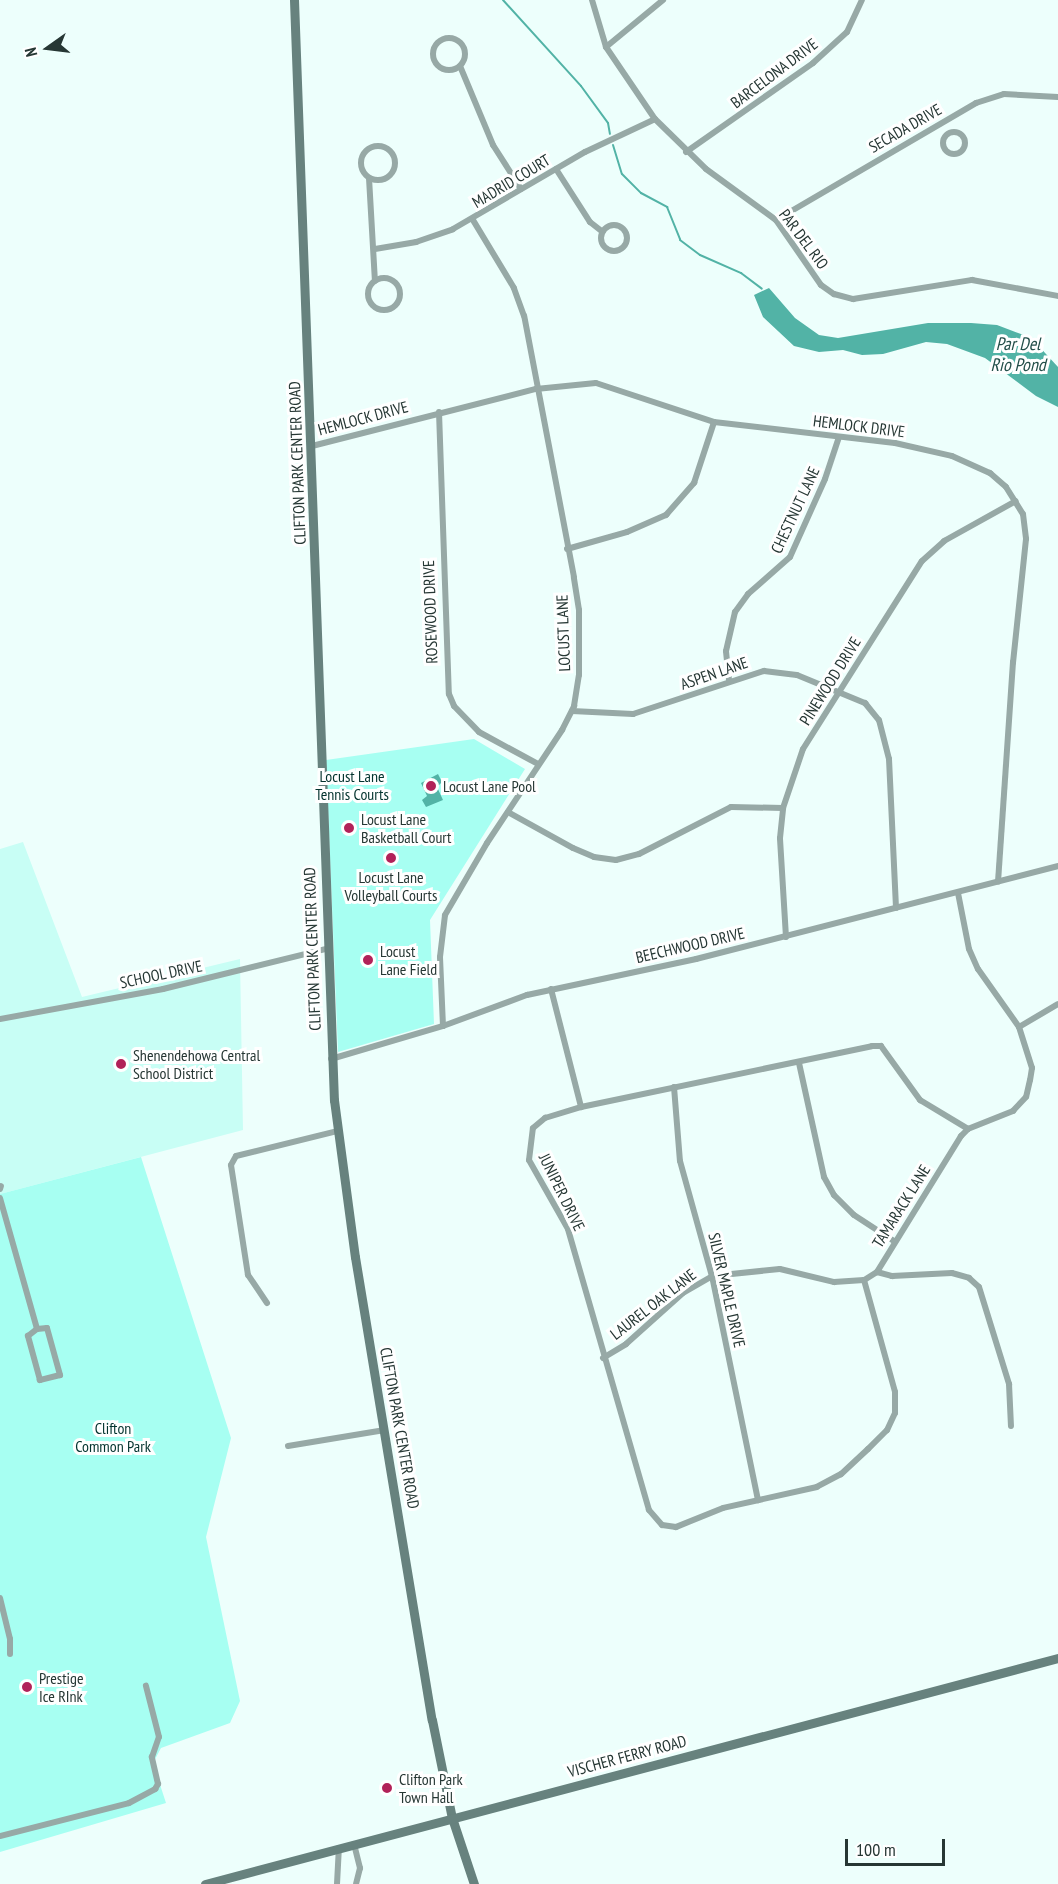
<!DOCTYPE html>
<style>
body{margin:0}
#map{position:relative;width:1058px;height:1884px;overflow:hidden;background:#edfffc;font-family:"PT Sans Narrow",sans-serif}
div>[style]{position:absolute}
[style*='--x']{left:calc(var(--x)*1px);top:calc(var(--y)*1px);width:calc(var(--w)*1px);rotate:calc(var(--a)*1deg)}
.built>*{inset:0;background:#c8fef5}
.green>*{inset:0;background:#a7fff2}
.water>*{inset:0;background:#52b3a6}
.stream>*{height:2px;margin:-1px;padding:0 1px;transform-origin:1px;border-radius:1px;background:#52b3a6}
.street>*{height:6px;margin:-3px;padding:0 3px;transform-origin:3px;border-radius:3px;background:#97a9a6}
.street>.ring{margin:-3px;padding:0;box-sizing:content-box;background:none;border:6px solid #97a9a6;border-radius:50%}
.secondary>*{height:9px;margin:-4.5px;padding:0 4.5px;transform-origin:4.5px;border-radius:4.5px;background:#67827e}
.dots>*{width:16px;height:16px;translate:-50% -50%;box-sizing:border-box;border:3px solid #fff;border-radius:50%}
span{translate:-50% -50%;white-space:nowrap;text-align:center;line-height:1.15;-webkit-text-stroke:6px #fff;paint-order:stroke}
.street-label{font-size:16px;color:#263734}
.park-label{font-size:16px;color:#03332e}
.poi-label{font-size:16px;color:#263734}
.left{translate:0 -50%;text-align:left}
.water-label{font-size:18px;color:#244f4a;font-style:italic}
.north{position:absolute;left:18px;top:18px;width:60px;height:60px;-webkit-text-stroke:4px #fff;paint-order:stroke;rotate:256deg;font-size:16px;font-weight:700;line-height:24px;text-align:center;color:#263734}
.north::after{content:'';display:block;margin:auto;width:21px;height:27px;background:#263734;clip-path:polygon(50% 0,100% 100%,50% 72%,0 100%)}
.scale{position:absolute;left:845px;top:1839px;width:100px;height:27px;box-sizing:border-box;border:3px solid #263734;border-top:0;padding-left:8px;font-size:18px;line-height:21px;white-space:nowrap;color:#263734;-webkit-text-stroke:4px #fff;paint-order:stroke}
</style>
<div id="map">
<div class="built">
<div style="clip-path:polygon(23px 842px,82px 997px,240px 959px,243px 1130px,0 1194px,0 849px)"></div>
</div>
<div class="green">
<div style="clip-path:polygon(474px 739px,525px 769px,430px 920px,434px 1024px,338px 1052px,326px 760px)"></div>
<div style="clip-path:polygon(141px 1157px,231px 1438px,206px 1537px,240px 1701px,230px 1723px,161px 1748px,153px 1763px,166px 1803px,0 1852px,0 1194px)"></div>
</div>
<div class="water">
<div style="clip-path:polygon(769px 288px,795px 318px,819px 335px,838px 338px,928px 323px,971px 323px,997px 325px,1021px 334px,1034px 341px,1058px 367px,1058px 407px,1036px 396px,985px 358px,947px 344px,926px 342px,883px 354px,862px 355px,843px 350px,819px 352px,794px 346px,763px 317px,754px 295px)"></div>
<div style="clip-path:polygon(438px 774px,442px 782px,437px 787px,443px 800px,426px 807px,422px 800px,427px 796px,421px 783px)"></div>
</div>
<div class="stream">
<div style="--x:503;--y:0;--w:116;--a:47.8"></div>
<div style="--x:581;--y:86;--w:46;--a:53.9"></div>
<div style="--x:608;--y:123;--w:11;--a:80"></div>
<div style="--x:613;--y:145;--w:30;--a:73"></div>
<div style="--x:622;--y:174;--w:27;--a:45"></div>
<div style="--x:641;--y:193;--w:30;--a:28"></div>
<div style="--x:667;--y:207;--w:35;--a:68"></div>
<div style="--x:680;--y:240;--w:25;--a:37"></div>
<div style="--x:700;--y:255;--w:45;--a:23.7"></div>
<div style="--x:741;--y:273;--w:26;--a:37"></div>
</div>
<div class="street">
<div style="--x:592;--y:0;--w:49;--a:73.4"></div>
<div style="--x:606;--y:47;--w:87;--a:55.8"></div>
<div style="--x:655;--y:119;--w:71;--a:44.4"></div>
<div style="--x:706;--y:169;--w:87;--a:36.1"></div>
<div style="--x:776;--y:220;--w:79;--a:55.3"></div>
<div style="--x:821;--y:285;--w:16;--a:35"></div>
<div style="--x:834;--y:294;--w:20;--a:15"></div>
<div style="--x:853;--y:299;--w:121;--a:-9.1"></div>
<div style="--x:972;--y:280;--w:87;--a:10.5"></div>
<div class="ring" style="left:433px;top:38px;width:26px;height:26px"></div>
<div style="--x:606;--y:47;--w:74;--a:-39.5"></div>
<div style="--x:460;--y:66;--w:86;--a:67.3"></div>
<div style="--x:493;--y:145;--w:52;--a:57.5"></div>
<div class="ring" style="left:943px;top:132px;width:16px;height:16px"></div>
<div class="ring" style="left:361px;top:146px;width:28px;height:28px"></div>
<div style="--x:686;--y:152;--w:155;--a:-35"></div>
<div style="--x:813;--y:63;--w:46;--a:-42.4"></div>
<div style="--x:847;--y:32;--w:35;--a:-65"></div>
<div style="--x:556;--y:169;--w:63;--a:57.3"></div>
<div style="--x:590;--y:222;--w:16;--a:38"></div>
<div style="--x:369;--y:178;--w:103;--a:86.7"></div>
<div style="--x:776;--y:220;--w:232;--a:-30.3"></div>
<div style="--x:976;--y:103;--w:29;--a:-18"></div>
<div style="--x:1004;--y:94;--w:54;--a:3.2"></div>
<div class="ring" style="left:601px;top:225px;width:20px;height:20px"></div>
<div style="--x:375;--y:249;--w:42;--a:-9.7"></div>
<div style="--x:416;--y:242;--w:39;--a:-19"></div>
<div style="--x:453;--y:229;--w:153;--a:-30.3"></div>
<div style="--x:585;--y:152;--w:77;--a:-25.2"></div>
<div class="ring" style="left:368px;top:278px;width:26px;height:26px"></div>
<div style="--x:439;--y:412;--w:282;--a:88"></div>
<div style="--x:449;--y:694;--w:13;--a:67"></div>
<div style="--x:454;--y:706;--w:36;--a:46"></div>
<div style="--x:479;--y:732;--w:67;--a:28.5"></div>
<div style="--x:312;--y:446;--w:231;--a:-14.3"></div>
<div style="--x:536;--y:389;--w:60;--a:-5.7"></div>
<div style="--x:596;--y:383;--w:124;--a:18.3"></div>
<div style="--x:714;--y:422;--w:182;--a:6.6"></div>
<div style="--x:895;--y:443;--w:58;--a:12.8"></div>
<div style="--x:952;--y:456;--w:42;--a:24.1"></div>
<div style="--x:990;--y:473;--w:21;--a:41"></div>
<div style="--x:1006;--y:487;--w:32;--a:58"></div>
<div style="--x:1023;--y:514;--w:25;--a:83"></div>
<div style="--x:1026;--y:539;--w:124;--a:96"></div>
<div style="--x:1013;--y:662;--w:220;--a:93.9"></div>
<div style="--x:567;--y:549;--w:62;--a:-15.8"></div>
<div style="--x:627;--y:532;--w:43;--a:-23.6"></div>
<div style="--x:666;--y:515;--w:43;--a:-48.8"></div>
<div style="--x:694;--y:483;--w:64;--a:-71.8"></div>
<div style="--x:729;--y:680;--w:29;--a:-96"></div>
<div style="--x:726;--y:651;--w:40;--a:-77"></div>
<div style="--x:735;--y:612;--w:22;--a:-54"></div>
<div style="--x:748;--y:594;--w:56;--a:-41.4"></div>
<div style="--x:790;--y:557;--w:85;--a:-65.8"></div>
<div style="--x:825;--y:479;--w:44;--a:-71.6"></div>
<div style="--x:572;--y:711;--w:61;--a:2.8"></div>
<div style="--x:633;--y:714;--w:138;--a:-18.2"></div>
<div style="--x:764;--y:671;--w:33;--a:7"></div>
<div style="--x:797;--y:675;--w:74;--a:22.4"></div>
<div style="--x:865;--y:703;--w:22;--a:51"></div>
<div style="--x:879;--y:720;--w:40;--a:75.6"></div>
<div style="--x:889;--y:759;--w:149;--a:87.3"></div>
<div style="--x:508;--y:812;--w:74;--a:29"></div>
<div style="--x:573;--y:848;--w:23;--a:23"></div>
<div style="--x:594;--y:857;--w:22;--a:8"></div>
<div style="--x:616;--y:860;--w:24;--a:-15"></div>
<div style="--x:639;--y:854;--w:103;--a:-27.1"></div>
<div style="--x:731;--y:807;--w:52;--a:1.1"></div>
<div style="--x:958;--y:893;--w:57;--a:78.9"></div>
<div style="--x:969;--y:949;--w:22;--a:66"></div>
<div style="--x:978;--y:969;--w:71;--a:54.7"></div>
<div style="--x:1019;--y:1027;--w:43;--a:72.4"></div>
<div style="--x:1032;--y:1068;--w:12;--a:99"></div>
<div style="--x:1030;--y:1080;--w:17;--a:103"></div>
<div style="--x:1026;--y:1097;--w:19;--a:133"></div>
<div style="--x:1013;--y:1111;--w:48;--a:158.2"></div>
<div style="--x:968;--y:1129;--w:10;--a:135"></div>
<div style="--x:961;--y:1136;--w:160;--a:121.7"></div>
<div style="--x:877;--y:1272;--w:15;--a:148"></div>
<div style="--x:864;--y:1280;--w:116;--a:74.5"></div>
<div style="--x:895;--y:1392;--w:21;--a:90"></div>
<div style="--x:895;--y:1413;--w:19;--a:115"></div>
<div style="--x:887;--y:1430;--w:27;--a:135"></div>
<div style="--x:868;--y:1449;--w:37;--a:137"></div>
<div style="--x:841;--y:1474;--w:27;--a:152"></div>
<div style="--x:817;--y:1487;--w:96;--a:167.4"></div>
<div style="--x:723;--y:1508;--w:51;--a:158"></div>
<div style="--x:676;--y:1527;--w:14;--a:-172"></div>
<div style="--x:662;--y:1525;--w:20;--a:-131"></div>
<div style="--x:649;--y:1510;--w:292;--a:-106.1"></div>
<div style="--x:568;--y:1229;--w:79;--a:-119.5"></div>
<div style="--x:529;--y:1160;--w:32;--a:-83"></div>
<div style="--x:533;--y:1128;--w:16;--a:-40"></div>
<div style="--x:545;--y:1118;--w:38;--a:-17"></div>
<div style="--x:581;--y:1107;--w:297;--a:-11.8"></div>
<div style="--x:872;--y:1046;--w:9;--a:0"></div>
<div style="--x:881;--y:1046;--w:67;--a:54.2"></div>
<div style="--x:920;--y:1100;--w:56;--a:31.1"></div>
<div style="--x:786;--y:937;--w:99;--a:-93.5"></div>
<div style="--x:780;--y:838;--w:30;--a:-84"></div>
<div style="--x:783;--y:808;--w:62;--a:-71.3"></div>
<div style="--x:803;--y:749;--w:222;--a:-57.7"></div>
<div style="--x:922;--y:561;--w:30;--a:-42"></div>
<div style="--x:944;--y:541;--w:82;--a:-29.1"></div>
<div style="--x:551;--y:989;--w:122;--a:75.7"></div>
<div style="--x:0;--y:1019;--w:166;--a:-10.4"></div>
<div style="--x:163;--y:989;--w:168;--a:-13.8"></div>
<div style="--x:443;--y:1026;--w:69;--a:-92.5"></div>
<div style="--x:440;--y:957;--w:42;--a:-83.2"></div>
<div style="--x:445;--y:915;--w:83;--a:-59.7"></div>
<div style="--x:487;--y:843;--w:136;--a:-56.4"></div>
<div style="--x:562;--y:730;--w:27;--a:-63"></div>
<div style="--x:574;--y:706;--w:31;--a:-81"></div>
<div style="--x:579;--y:675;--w:65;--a:-90"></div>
<div style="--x:579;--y:610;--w:33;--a:-99"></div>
<div style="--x:574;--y:577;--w:266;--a:-100.8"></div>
<div style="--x:524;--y:316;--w:30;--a:-110"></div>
<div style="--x:514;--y:288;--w:79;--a:-121.1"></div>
<div style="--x:1019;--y:1027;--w:45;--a:-30.5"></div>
<div style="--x:331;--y:1059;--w:117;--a:-16.4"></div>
<div style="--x:443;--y:1026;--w:90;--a:-20.3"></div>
<div style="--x:527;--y:995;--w:173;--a:-12"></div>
<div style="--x:696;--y:959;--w:374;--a:-14.4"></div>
<div style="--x:799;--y:1063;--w:117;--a:77.6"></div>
<div style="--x:824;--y:1177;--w:21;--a:61"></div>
<div style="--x:834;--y:1195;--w:28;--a:45"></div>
<div style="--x:854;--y:1215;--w:48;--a:33"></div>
<div style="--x:674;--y:1087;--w:74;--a:85.4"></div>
<div style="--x:680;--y:1161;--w:119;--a:74.5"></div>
<div style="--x:712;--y:1276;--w:229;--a:78.4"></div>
<div style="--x:0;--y:1189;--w:3;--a:-72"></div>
<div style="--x:0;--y:1198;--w:136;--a:74.2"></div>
<div style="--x:37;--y:1329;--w:10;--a:-6"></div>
<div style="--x:47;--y:1328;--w:49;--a:74.5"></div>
<div style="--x:60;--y:1375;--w:21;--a:166"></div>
<div style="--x:40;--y:1380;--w:46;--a:-105.3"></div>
<div style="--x:28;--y:1336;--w:11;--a:-38"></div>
<div style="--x:877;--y:1272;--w:16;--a:15"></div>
<div style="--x:892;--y:1276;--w:60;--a:-2.9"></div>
<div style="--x:952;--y:1273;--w:18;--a:16"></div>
<div style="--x:969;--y:1278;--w:13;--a:42"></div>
<div style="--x:979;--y:1287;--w:102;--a:72.8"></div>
<div style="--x:1009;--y:1384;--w:42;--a:87.3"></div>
<div style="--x:267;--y:1303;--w:34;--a:-124"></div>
<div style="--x:248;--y:1275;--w:111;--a:-98.8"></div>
<div style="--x:231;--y:1165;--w:10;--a:-61"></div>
<div style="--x:236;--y:1156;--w:105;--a:-13.8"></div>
<div style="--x:603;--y:1358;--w:27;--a:-31"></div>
<div style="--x:626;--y:1344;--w:76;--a:-41.8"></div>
<div style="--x:683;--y:1293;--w:34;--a:-30"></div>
<div style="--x:712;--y:1276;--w:68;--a:-5.9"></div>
<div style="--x:780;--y:1269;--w:56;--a:13.5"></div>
<div style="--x:834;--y:1282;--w:30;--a:-4"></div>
<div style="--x:288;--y:1446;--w:98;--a:-9.4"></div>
<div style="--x:0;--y:1598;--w:42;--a:76.3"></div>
<div style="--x:10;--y:1639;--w:15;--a:90"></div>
<div style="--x:0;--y:1836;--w:133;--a:-14.3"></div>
<div style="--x:129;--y:1803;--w:30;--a:-28"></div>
<div style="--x:155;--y:1789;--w:6;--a:-59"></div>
<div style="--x:158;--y:1784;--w:28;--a:-103"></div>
<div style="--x:152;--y:1757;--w:21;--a:-71"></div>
<div style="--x:159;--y:1737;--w:53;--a:-104.3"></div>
<div style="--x:354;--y:1844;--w:25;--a:76"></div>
<div style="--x:360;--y:1868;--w:16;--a:104"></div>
<div style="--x:337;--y:1884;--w:36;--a:-87"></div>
</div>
<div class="secondary">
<div style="--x:294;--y:0;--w:1101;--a:87.92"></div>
<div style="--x:334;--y:1100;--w:158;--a:82.4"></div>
<div style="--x:355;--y:1257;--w:469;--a:80.6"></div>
<div style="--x:432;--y:1720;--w:100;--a:78.5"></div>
<div style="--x:452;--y:1818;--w:70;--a:71.6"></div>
<div style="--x:205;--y:1884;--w:882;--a:-14.84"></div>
</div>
<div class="dots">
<div style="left:431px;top:786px;background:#b12259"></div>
<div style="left:349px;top:828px;background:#b12259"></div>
<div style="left:391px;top:858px;background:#b12259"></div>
<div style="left:368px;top:960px;background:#b12259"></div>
<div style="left:121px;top:1064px;background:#b12259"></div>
<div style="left:27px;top:1687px;background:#b12259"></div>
<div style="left:387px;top:1788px;background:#b12259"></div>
</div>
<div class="street-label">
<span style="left:774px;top:73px;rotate:-37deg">BARCELONA DRIVE</span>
<span style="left:905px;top:128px;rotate:-30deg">SECADA DRIVE</span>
<span style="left:511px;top:181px;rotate:-31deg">MADRID COURT</span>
<span style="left:804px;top:239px;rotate:53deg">PAR DEL RIO</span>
<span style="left:363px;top:418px;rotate:-15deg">HEMLOCK DRIVE</span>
<span style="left:859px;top:426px;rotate:7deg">HEMLOCK DRIVE</span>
<span style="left:297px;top:463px;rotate:-92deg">CLIFTON PARK CENTER ROAD</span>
<span style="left:795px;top:510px;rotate:-65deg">CHESTNUT LANE</span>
<span style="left:430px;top:612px;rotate:-92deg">ROSEWOOD DRIVE</span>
<span style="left:563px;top:633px;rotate:-92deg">LOCUST LANE</span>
<span style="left:714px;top:673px;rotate:-19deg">ASPEN LANE</span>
<span style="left:830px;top:681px;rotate:-58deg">PINEWOOD DRIVE</span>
<span style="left:690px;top:945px;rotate:-13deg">BEECHWOOD DRIVE</span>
<span style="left:312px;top:949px;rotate:-92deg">CLIFTON PARK CENTER ROAD</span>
<span style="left:161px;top:974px;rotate:-12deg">SCHOOL DRIVE</span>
<span style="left:562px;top:1192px;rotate:64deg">JUNIPER DRIVE</span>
<span style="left:901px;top:1206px;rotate:-58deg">TAMARACK LANE</span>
<span style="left:727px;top:1290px;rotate:77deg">SILVER MAPLE DRIVE</span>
<span style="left:653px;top:1304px;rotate:-38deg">LAUREL OAK LANE</span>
<span style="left:400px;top:1428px;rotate:80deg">CLIFTON PARK CENTER ROAD</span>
<span style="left:627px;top:1756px;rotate:-15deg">VISCHER FERRY ROAD</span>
</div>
<div class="park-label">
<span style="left:352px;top:785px">Locust Lane<br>Tennis Courts</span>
<span style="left:113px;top:1437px">Clifton<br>Common Park</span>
</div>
<div class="poi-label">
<span class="left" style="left:443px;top:786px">Locust Lane Pool</span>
<span class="left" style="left:361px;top:828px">Locust Lane<br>Basketball Court</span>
<span style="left:391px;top:886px">Locust Lane<br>Volleyball Courts</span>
<span class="left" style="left:380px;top:960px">Locust<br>Lane Field</span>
<span class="left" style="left:133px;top:1064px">Shenendehowa Central<br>School District</span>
<span class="left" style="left:39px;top:1687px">Prestige<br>Ice RInk</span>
<span class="left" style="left:399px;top:1788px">Clifton Park<br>Town Hall</span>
</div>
<div class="water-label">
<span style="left:1018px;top:355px">Par Del<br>Rio Pond</span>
</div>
<div class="north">N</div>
<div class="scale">100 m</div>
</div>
